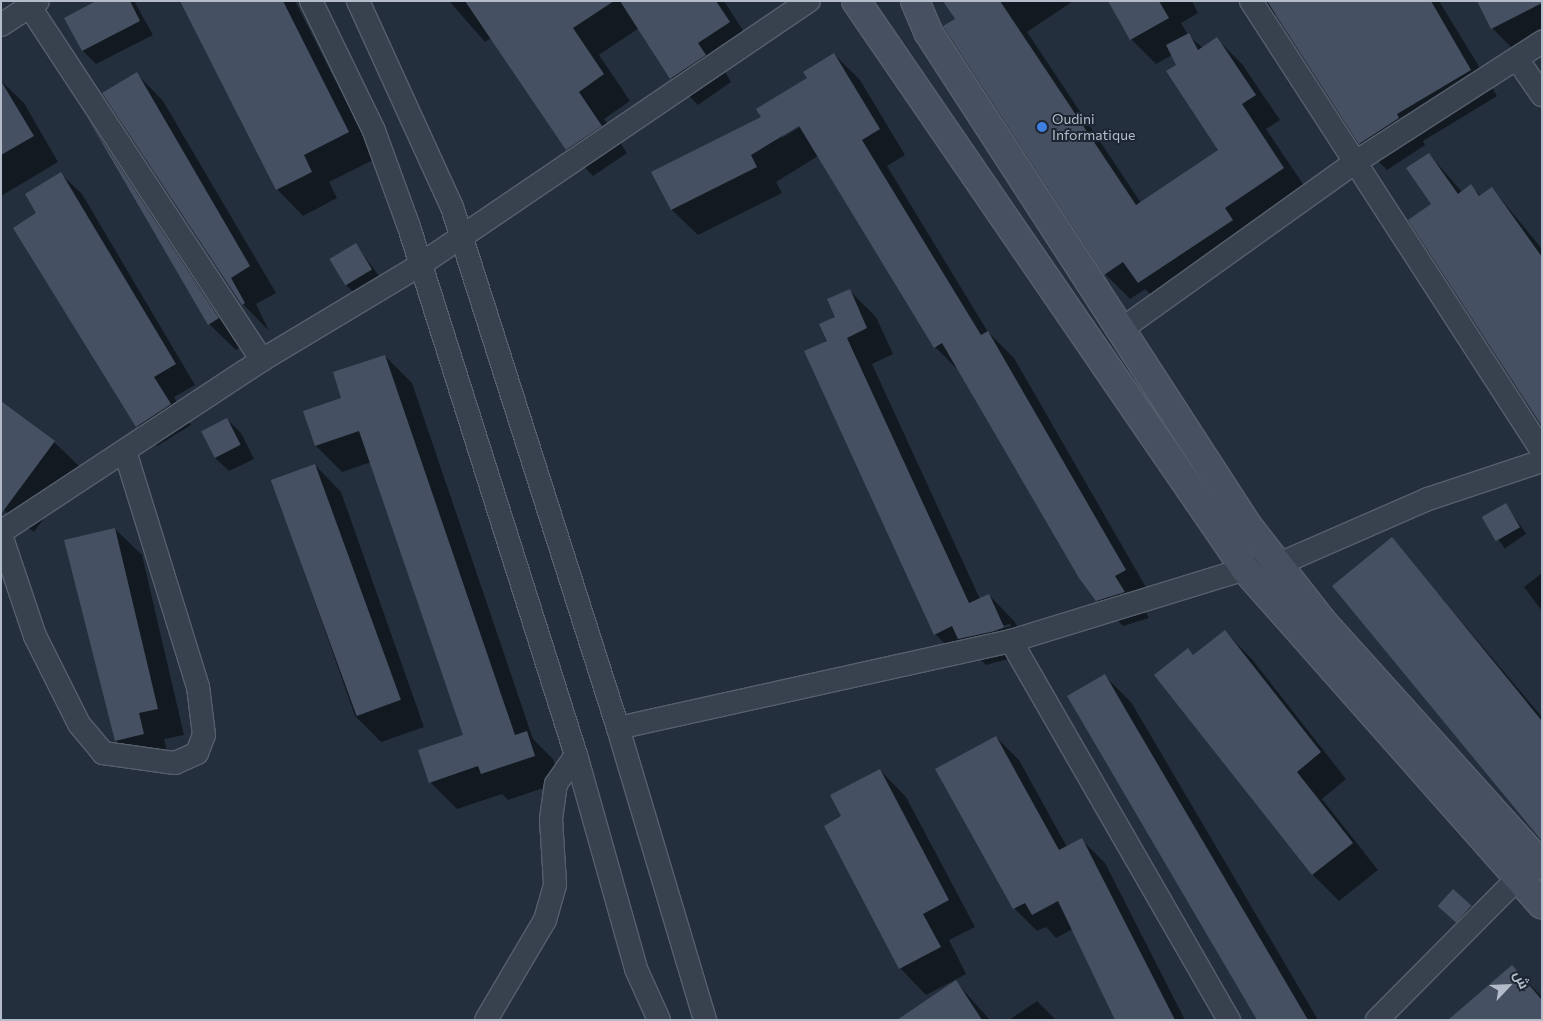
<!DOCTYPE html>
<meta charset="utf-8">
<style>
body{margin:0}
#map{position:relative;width:1543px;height:1021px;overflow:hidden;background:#242f3e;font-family:Commissioner,Cairo,sans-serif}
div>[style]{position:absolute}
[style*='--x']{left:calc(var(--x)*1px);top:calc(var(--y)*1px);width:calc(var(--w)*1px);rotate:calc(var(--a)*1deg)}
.shadow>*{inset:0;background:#0007;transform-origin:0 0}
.building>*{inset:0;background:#455162;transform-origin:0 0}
.roads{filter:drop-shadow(1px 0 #565f6c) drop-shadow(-1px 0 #565f6c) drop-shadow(0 1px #565f6c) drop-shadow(0 -1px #565f6c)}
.street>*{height:22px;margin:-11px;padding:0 11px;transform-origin:11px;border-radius:11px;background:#38414e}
.secondary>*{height:28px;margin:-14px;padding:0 14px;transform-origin:14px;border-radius:14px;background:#465061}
.dots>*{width:14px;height:14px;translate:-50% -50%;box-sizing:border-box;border:2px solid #1d2633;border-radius:50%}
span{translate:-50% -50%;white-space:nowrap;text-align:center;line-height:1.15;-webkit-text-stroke:4px #1d2633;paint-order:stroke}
.poi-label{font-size:14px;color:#b4bcc9}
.left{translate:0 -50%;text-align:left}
.frame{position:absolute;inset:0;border:2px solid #b4bcc9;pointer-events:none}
.north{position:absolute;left:1483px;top:961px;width:50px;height:50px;-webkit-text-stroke:4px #1d2633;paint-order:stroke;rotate:65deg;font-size:14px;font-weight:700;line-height:20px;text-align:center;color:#b4bcc9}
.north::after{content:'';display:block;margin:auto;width:18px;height:22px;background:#b4bcc9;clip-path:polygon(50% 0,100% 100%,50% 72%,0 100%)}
</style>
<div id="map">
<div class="shadow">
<div style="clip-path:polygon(99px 1px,134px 1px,153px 35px,96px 64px,83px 51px)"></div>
<div style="clip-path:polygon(182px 1px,295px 1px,375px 159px,329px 182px,337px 198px,303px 216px,277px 189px)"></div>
<div style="clip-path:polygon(449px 1px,724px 1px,755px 49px,724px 70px,731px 82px,698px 105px,671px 78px,639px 28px,599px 55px,630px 101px,604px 119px,627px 153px,593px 176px,567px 149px,491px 38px,485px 42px)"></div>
<div style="clip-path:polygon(944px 1px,1073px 1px,1027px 32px,1141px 203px,1220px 150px,1172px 55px,1156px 64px,1131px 39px,1109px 1px,1192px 1px,1198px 13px,1181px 23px,1188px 35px,1203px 48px,1217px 39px,1242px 64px,1280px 120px,1266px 129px,1309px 193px,1164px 308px,1145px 289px,1130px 299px,1105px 274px)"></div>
<div style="clip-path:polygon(1249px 1px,1439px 1px,1497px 96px,1423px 141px,1425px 145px,1387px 170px,1360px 143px,1277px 14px,1267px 20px)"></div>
<div style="clip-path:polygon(1542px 1px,1542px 39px,1516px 52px,1492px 28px)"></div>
<div style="clip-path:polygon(evenodd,834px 54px,860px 80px,905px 155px,887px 166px,988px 332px,1014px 358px,1151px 596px,1140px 602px,1149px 618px,1123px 626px,1097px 600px,962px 374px,935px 347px,818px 156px,776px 182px,782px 193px,698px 235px,672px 210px,653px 172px,763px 117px,834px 54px,804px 122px,805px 124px,782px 138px,782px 135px,804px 122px)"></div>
<div style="clip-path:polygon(137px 74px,163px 101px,276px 293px,256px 304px,269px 331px,243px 304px)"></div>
<div style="clip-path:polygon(1px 81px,24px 103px,58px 162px,1px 196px)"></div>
<div style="clip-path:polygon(93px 125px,113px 145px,244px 345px,236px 350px,209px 324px)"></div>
<div style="clip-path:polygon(1429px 154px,1462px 192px,1471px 186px,1481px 196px,1492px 188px,1542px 249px,1542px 424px,1433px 204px)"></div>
<div style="clip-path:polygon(61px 174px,82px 194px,195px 385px,174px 397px,191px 425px,157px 446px,137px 426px,38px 214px)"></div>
<div style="clip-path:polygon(356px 245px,385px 284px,360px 299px,346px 285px)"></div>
<div style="clip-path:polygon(evenodd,849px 290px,876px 317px,893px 354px,872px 364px,980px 599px,989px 595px,1015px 622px,1030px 653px,986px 665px,975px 654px,961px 660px,935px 634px,828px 341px,849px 290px,1010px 624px,1011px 626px,998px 630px,1001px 626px,1010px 624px)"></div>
<div style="clip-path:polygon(385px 356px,412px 383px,533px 739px,553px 759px,561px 782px,508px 800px,502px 794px,457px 809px,430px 782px,465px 735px,371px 462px,342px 472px,316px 446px,305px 412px,343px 399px)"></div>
<div style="clip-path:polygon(1px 403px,54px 442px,81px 468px,34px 532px,1px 508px)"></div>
<div style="clip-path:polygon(227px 419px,241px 433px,254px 459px,229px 471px,215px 458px,202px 432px)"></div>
<div style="clip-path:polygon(315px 465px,341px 492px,424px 727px,381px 742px,355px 716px,272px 480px)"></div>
<div style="left:1506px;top:505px;width:35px;height:26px;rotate:55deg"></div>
<div style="clip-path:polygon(115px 529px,142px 555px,184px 735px,164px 739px,170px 761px,142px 767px,116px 741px)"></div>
<div style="clip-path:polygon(1392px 539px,1542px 717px,1542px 839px)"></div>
<div style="clip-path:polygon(1542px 573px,1542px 611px,1524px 587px)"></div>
<div style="clip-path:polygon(1225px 632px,1251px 658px,1346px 779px,1322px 799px,1378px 870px,1339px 901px,1312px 874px,1188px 650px,1194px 656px)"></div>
<div style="clip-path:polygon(1105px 676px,1131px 702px,1318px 1020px,1258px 1020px)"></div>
<div style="clip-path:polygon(996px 737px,1019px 760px,1067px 847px,1082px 840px,1105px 863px,1185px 1020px,1117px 1020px,1073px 929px,1056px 938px,1046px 927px,1037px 931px,1014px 908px)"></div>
<div style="clip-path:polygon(880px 770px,906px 797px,975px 927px,949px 940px,966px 974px,926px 995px,900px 968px,843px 817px)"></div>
<div style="clip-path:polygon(1471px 907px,1477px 914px,1463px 928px,1446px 912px)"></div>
<div style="clip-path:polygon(1512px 966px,1542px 997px,1542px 1020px)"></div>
<div style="clip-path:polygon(956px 982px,990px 1020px,899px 1020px)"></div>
<div style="clip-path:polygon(1037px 1001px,1056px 1020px,1009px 1020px)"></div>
</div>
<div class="building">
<div style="clip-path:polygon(96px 1px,130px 1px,140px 21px,82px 51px,64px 18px)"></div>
<div style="clip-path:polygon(180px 1px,283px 1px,349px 132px,304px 155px,312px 172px,276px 190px)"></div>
<div style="clip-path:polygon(465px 1px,614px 1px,573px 28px,604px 74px,579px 92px,602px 126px,566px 150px)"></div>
<div style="clip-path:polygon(620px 1px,716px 1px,730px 22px,698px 43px,706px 55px,670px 79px)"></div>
<div style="clip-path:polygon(943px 1px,1000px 1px,1136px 205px,1218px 150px,1166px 71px,1176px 65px,1166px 45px,1189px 33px,1198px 50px,1217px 37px,1256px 95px,1242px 104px,1284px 168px,1225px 208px,1233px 220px,1138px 283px,1123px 262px,1104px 275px,943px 26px,955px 19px)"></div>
<div style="clip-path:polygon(1108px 1px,1159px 1px,1169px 18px,1130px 40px)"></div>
<div style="clip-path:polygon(1267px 1px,1431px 1px,1471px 70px,1397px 114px,1399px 118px,1359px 144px)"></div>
<div style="clip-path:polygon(1477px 1px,1542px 1px,1542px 3px,1491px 29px)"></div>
<div style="clip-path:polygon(834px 53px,880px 129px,862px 140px,981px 335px,988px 331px,1126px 570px,1115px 576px,1125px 592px,1096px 601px,1079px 578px,942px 343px,934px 348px,799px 126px,751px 155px,757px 167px,671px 210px,651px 172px,761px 117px,756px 109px,807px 78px,803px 72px)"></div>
<div style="clip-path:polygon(137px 72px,250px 266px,231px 278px,245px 303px,242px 305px,102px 93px)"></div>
<div style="clip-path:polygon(1px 81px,34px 136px,1px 155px)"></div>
<div style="clip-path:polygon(87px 117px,219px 318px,208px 325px)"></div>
<div style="clip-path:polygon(1429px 153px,1458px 194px,1471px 184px,1479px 196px,1492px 187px,1542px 257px,1542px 426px,1408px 220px,1431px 204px,1406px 168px)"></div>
<div style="clip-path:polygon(61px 172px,176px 364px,154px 377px,171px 404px,136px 427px,13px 228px,36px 213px,25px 194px)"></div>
<div style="left:356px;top:243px;width:31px;height:31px;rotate:59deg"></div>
<div style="clip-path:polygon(850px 289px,867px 328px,847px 338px,969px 603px,989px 594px,1004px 627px,995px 631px,958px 639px,952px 626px,934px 635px,804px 351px,827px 341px,819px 324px,835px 317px,827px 299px)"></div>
<div style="clip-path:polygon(385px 355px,515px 735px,527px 731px,535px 756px,481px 774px,478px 766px,429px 783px,418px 750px,463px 735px,359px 431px,315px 446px,303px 411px,341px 398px,333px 372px)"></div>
<div style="clip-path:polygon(1px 401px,55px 441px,1px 514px)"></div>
<div style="left:227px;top:418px;width:30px;height:29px;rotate:63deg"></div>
<div style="left:315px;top:464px;width:251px;height:47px;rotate:70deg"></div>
<div style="left:1506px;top:503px;width:28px;height:28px;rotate:60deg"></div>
<div style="clip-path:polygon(115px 528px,158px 709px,139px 713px,144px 734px,115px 741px,64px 540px)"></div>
<div style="clip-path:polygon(1392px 537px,1542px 721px,1542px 841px,1332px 586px)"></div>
<div style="clip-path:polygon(1225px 630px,1321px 752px,1297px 772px,1353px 843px,1312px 875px,1154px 675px,1188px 648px,1193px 655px)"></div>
<div style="clip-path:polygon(1105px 674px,1127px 712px,1308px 1020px,1257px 1020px,1067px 696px)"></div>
<div style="clip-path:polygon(996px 736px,1059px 850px,1082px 838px,1175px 1020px,1115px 1020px,1058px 901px,1032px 915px,1025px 903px,1013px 909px,935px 769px)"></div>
<div style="clip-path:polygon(880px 769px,949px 900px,923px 914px,941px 947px,899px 969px,824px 826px,841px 816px,830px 795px)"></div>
<div style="left:1453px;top:889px;width:25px;height:23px;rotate:42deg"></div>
<div style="clip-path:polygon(1512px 965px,1542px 1000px,1542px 1020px,1448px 1020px)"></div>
<div style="clip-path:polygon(956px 980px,982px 1020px,897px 1020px)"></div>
</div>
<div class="roads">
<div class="street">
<div style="--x:26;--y:1;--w:430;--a:56.7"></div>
<div style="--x:311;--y:1;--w:144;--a:64.1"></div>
<div style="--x:374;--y:131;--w:102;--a:70"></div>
<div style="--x:409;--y:227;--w:554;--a:72.45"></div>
<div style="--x:576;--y:755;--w:222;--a:74.3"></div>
<div style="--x:636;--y:969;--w:56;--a:65.7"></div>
<div style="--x:358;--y:1;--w:226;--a:65.5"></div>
<div style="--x:452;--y:207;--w:547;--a:72.33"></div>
<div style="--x:618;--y:728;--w:305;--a:73.4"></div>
<div style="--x:1251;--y:1;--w:536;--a:57.11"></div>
<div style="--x:1;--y:25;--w:44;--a:-33"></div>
<div style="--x:1517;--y:59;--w:44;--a:55.2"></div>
<div style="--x:1122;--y:329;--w:285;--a:-35.6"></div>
<div style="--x:1354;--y:163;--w:224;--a:-32.8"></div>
<div style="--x:1;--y:532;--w:313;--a:-33.4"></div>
<div style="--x:262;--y:360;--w:184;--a:-31"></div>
<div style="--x:420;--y:265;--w:470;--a:-34.2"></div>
<div style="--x:1;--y:535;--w:107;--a:71.4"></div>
<div style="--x:35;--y:636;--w:98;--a:63.4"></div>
<div style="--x:79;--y:724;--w:38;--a:50"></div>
<div style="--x:103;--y:753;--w:73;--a:7.9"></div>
<div style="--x:175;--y:763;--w:24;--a:-24"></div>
<div style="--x:197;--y:753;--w:19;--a:-69"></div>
<div style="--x:204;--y:735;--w:48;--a:-97.1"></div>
<div style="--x:198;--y:687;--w:247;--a:-107.2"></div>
<div style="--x:1011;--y:641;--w:437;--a:60.1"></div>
<div style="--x:618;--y:728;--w:403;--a:-12.5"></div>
<div style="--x:1011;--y:641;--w:245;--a:-17.1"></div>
<div style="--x:1245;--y:569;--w:32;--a:-7"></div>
<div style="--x:1277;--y:565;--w:165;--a:-23.6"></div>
<div style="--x:1428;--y:499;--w:120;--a:-18.4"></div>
<div style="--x:486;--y:1020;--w:116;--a:-59.5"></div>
<div style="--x:545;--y:920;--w:37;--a:-74"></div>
<div style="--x:555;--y:884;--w:65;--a:-93.5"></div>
<div style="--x:551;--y:819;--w:35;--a:-82"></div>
<div style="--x:556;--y:784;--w:35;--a:-55"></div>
<div style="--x:1377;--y:1020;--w:200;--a:-45.2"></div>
</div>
<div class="secondary">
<div style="--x:856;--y:1;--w:688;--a:55.59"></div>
<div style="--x:1245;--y:569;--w:448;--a:48.5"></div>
<div style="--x:915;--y:1;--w:34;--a:67"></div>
<div style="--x:928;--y:32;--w:589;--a:57.07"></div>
<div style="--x:1248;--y:526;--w:120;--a:52.1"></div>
<div style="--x:1322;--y:621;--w:329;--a:48"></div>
</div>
</div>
<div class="dots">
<div style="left:1042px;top:127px;background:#3f7fe0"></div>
</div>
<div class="poi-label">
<span class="left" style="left:1052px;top:127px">Oudini<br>Informatique</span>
</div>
<div class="frame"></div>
<div class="north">ش</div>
</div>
